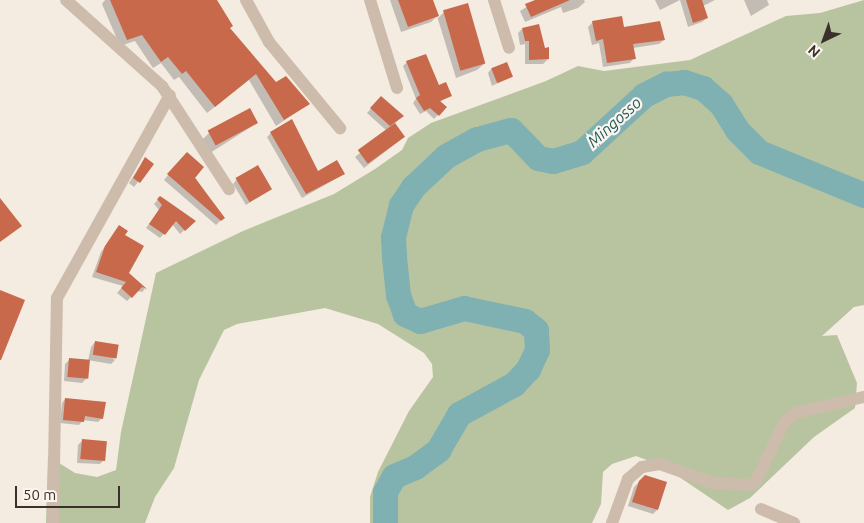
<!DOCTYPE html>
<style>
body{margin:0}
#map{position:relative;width:864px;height:523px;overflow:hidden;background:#f4ebe1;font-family:Ubuntu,sans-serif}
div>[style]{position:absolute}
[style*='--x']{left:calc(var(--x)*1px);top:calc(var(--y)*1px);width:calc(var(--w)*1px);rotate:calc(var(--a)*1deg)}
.green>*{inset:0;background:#b8c4a0}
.shadow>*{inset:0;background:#0003}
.river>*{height:25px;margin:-12.5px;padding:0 12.5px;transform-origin:12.5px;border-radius:12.5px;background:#7fb0b2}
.building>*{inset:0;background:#c8694b;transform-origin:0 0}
.minor>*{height:12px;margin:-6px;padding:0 6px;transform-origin:6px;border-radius:6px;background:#cdbbac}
span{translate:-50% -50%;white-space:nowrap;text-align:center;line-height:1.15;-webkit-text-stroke:4.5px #fbf5ee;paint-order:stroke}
.water-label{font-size:16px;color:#1f5a5e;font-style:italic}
.north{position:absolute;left:799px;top:15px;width:50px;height:50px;-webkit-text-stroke:4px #fbf5ee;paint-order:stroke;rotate:222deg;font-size:14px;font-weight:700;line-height:20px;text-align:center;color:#3b302b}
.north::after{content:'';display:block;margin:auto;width:18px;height:22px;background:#3b302b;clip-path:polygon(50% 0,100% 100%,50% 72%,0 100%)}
.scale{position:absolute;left:15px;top:486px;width:105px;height:22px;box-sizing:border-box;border:2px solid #3b302b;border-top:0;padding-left:6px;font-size:15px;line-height:18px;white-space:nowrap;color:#3b302b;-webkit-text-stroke:4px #fbf5ee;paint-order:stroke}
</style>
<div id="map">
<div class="green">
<div style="clip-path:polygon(864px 0,864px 305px,854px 307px,822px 336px,837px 335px,857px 383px,855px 408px,814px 437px,750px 498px,728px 510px,663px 466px,636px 456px,612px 464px,603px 472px,601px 504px,592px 523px,370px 523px,370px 497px,378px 472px,409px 411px,433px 377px,432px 364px,424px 353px,378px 324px,325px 308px,237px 324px,224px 330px,199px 380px,174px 468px,155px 497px,145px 523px,46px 523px,48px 456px,75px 473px,97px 477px,116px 470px,121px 432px,156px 273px,243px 231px,334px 194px,375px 169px,402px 150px,408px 138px,431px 123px,546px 81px,578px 66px,604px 71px,690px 60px,786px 16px,820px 13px)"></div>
</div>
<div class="shadow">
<div style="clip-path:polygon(105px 0,203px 0,276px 83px,308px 104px,276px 126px,249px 80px,207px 113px,179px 77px,174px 80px,161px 63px,153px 68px,135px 41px,120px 46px,102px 4px)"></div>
<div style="clip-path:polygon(390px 0,432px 0,438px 18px,444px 12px,484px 64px,477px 70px,456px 78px,437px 16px,431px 22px,401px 32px)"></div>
<div style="clip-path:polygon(538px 0,584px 0,585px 2px,578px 8px,563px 13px,561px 7px,525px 22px,520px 11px)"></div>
<div style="clip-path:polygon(655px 0,715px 0,703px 6px,707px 18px,702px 22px,688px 27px,680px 0,660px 10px)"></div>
<div style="clip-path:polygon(744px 0,767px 0,769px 5px,751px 16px)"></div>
<div style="clip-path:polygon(593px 22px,623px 28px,664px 40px,659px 44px,633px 48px,634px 58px,630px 63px,603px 67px,599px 43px,592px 45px,588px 27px)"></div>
<div style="clip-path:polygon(522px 29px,548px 59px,543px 64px,525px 64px,525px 44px,520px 45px,518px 33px)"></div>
<div style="clip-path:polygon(407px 62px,450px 95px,440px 102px,445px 107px,434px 119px,426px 111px,420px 114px,413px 103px,416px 99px,403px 66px)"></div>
<div style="clip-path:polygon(492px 68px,511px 76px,492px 86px,488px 73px)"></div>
<div style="clip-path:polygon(377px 102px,402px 116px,394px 124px,404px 137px,364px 168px,355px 157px,387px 131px,367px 113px)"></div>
<div style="clip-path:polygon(257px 123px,210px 153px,202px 140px,209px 133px)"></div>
<div style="clip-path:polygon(271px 133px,318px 173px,344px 174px,302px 198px,267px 137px)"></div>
<div style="clip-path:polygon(182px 158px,223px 218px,216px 225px,164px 180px)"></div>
<div style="clip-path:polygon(145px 159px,152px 164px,134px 187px,129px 183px)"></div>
<div style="clip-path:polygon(237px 179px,271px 189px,246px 205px,233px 184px)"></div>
<div style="clip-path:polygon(160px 197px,194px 221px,180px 234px,172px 224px,160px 238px,146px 228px,159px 210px,154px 204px)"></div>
<div style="clip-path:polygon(119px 226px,123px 235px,127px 273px,145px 289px,142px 292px,137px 291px,127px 301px,117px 293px,123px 286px,92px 277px,101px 252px)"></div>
<div style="clip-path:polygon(95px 342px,115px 360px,111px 364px,88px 360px,87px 378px,82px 383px,64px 381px,65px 364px,70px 359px,88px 361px,91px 347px)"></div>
<div style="clip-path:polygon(65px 399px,102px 418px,98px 422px,83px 420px,79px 425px,60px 423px,62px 403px)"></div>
<div style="clip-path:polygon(83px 440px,104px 460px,100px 464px,77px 463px,78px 445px)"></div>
<div style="clip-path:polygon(640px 481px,657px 510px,653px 514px,628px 506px,634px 487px)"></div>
</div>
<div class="river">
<div style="--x:385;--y:523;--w:31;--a:-90"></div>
<div style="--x:385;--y:492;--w:18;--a:-61"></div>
<div style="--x:394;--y:476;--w:23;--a:-23"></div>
<div style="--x:415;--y:467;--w:29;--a:-36"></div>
<div style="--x:438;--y:450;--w:42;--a:-59.7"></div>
<div style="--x:459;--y:414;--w:63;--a:-28.6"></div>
<div style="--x:514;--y:384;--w:21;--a:-47"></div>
<div style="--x:528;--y:369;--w:21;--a:-65"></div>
<div style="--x:537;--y:350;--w:20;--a:-93"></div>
<div style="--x:536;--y:330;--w:14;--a:-141"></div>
<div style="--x:525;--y:321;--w:62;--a:-168"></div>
<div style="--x:464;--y:308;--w:46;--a:163.5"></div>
<div style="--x:420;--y:321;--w:17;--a:-155"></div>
<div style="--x:405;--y:314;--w:20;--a:-110"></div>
<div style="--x:398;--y:295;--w:39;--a:-96"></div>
<div style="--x:394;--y:256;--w:19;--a:-93"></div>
<div style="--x:393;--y:237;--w:33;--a:-76"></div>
<div style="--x:401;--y:205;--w:22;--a:-56"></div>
<div style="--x:413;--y:187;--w:45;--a:-43.2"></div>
<div style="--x:446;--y:156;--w:35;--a:-29"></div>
<div style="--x:477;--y:139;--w:35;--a:-15"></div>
<div style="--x:511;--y:130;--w:39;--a:46"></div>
<div style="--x:538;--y:158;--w:15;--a:11"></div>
<div style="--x:553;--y:161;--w:30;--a:-17"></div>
<div style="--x:582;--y:152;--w:84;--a:-42.6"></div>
<div style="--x:644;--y:95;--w:25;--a:-27"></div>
<div style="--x:666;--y:84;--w:18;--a:-6"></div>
<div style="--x:684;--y:82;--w:20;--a:18"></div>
<div style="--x:703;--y:88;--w:24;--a:42"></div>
<div style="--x:721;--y:104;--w:31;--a:58"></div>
<div style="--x:737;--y:130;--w:31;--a:45"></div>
<div style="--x:759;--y:152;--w:113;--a:22.3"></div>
</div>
<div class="building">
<div style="clip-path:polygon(110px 0,217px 0,233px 26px,230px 28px,276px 82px,286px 76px,310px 104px,284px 120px,256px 74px,215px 107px,186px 71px,182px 74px,168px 57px,161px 62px,142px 35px,127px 40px)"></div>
<div style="clip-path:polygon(398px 0,433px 0,439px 16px,408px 27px)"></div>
<div style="clip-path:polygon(535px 0,570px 0,531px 17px,525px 4px)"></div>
<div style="clip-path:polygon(686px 0,702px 0,708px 18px,693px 23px)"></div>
<div style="left:468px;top:3px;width:63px;height:26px;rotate:74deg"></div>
<div style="clip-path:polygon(622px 16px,624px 27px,660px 21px,665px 40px,633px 44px,636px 59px,607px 63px,603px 39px,596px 41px,592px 21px)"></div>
<div style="clip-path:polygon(539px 24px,545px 48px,549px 47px,549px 59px,529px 60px,529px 41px,525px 41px,522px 28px)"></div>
<div style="clip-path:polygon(426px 54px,439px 85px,446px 82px,452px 96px,440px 101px,447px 107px,439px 116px,430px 108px,424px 111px,416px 98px,420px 95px,406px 61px)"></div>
<div style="left:507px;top:62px;width:16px;height:17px;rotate:68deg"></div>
<div style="clip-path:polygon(381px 96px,404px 116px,390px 126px,370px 108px)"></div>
<div style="left:250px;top:108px;width:17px;height:48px;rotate:62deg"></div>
<div style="clip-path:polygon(292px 119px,318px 171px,337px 160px,345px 174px,306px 194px,270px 132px)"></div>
<div style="left:395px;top:123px;width:17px;height:46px;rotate:54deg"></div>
<div style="clip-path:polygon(187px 152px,204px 167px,195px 178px,225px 218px,221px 221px,167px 174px)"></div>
<div style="clip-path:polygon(145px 157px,154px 164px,140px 183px,133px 178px)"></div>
<div style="left:258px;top:165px;width:28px;height:26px;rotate:60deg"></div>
<div style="clip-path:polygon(160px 196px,166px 200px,196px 221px,185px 231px,176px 221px,165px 235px,149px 224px,162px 205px,157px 199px)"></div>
<div style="clip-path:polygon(0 198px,22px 226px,0 242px)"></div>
<div style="clip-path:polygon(119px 225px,128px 231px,125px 235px,144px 246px,129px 273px,147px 289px,142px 287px,132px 298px,121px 288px,126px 282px,96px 272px,105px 246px)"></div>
<div style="clip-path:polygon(0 290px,25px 300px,1px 360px,0 360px)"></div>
<div style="left:95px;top:341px;width:24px;height:14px;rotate:9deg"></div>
<div style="left:69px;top:358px;width:21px;height:19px;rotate:5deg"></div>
<div style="clip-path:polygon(65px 398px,106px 402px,103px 419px,85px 416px,84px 422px,63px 420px)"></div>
<div style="left:82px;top:439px;width:25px;height:20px;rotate:5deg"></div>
<div style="clip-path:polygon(645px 475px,667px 482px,658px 510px,632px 502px,639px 481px)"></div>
</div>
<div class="minor">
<div style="--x:66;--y:0;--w:129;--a:41.9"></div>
<div style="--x:162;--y:86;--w:123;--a:57"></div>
<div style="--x:246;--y:0;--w:48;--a:61.3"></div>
<div style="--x:269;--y:42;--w:112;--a:50.5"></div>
<div style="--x:370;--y:0;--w:92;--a:72.9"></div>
<div style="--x:494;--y:0;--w:50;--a:72.6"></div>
<div style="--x:761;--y:509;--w:36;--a:23"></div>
<div style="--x:53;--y:523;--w:225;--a:-89"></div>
<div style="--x:57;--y:298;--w:232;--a:-60.9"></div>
<div style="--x:612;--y:523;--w:47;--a:-70"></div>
<div style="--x:628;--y:479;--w:18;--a:-41"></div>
<div style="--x:642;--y:467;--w:18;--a:-9"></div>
<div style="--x:660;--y:464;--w:56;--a:19.7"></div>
<div style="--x:713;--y:483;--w:38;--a:3"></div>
<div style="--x:751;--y:485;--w:6;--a:-39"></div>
<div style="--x:756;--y:481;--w:64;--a:-64.2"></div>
<div style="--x:784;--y:423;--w:15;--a:-42"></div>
<div style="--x:795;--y:413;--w:71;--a:-13.1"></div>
</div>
<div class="water-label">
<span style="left:614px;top:122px;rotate:-42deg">Mingosso</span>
</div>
<div class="north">N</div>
<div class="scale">50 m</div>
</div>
